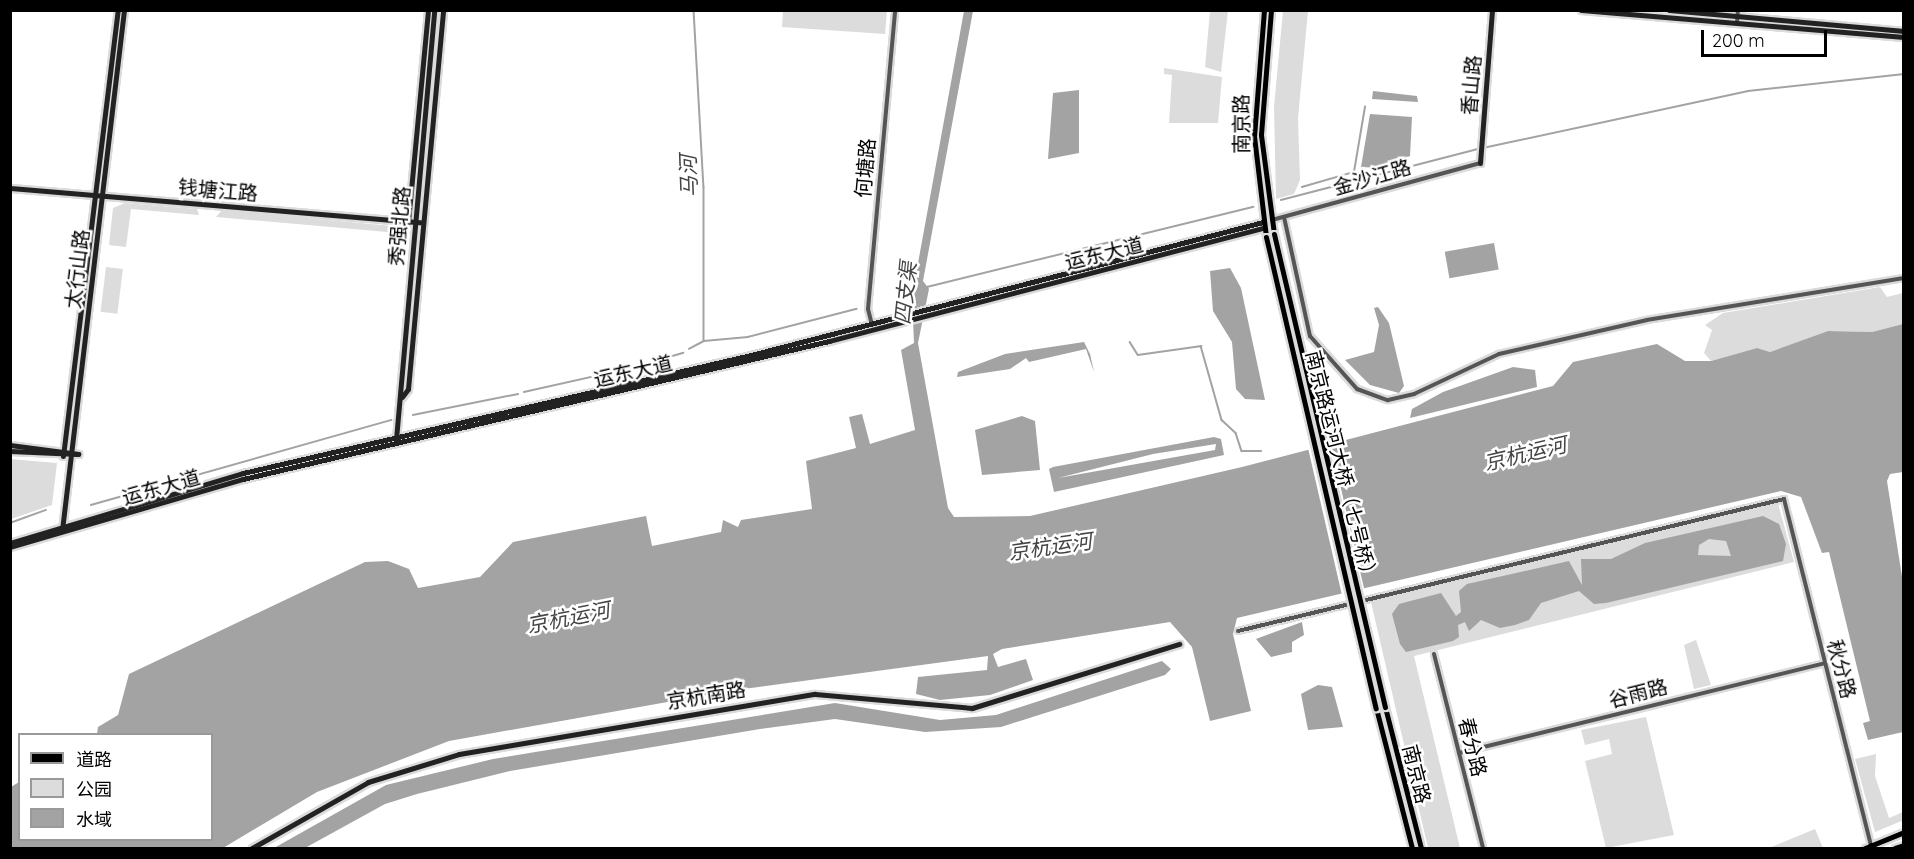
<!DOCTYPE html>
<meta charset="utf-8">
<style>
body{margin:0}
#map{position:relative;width:1914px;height:859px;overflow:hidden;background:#fff;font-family:Quicksand,"Noto Sans SC",sans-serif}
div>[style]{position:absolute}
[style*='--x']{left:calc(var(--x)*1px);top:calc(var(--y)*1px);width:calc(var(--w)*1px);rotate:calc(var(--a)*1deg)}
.green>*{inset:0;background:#dcdcdc;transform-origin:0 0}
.water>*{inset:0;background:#a3a3a3;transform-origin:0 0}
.pier>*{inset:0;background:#fff;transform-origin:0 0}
.stream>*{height:1.5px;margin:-0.75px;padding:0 0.75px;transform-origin:0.75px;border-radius:0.75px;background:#a3a3a3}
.roads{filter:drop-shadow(2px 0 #dbdbdb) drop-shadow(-2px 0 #dbdbdb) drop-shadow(0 2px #dbdbdb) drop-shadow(0 -2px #dbdbdb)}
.street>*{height:4px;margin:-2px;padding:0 2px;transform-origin:2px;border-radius:2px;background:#555}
.secondary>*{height:5px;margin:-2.5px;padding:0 2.5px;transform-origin:2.5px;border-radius:2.5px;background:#222}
.primary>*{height:5px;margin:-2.5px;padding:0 2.5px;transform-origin:2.5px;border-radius:2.5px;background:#000}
.highway>*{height:7px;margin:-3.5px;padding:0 3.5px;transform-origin:3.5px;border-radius:3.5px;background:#000}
.bridges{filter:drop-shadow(2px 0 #dbdbdb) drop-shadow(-2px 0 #dbdbdb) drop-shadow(0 2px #dbdbdb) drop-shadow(0 -2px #dbdbdb)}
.primary-bridge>*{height:5px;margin:-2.5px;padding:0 2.5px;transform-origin:2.5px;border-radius:2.5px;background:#000}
span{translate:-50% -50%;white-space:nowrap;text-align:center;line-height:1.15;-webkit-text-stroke:5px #fff;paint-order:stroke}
.street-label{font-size:20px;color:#000}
.water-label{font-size:21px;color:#444;font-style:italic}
.frame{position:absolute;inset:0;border:12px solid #000;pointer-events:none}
.legend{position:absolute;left:18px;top:733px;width:195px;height:108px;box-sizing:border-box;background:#fff;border:2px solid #999;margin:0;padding:8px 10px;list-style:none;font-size:18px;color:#000}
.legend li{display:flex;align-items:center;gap:12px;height:30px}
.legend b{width:30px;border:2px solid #999}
.scale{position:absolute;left:1701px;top:30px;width:126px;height:27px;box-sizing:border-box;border:3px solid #000;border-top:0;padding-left:8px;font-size:18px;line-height:21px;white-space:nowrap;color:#000;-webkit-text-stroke:4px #fff;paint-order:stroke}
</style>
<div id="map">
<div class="green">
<div style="clip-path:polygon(783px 11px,887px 11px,885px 34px,782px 27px)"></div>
<div style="clip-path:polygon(1210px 11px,1228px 11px,1221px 72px,1205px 67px)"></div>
<div style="clip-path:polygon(1283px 11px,1308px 11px,1298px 118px,1300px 180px,1294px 194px,1276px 199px,1274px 107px)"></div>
<div style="clip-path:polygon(1164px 68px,1222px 77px,1218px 123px,1169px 123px,1172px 75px,1164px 74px)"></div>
<div style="clip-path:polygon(125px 203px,197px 209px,199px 215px,131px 209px,126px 247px,109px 245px,113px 208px)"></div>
<div style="clip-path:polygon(222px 210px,403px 227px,410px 234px,216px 217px)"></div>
<div style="left:106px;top:267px;width:17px;height:45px;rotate:7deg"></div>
<div style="clip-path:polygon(1880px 287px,1887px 297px,1903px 293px,1903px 324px,1872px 332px,1828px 331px,1770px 352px,1757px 348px,1711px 361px,1704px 353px,1712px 330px,1705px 325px,1723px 313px)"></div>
<div style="clip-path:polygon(10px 459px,57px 463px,52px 505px,11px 519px)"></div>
<div style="clip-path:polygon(1778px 503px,1794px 562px,1414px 656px,1460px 848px,1428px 848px,1371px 602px)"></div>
<div style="clip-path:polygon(1696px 640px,1711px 685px,1694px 689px,1684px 645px)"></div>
<div style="clip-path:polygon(1646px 717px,1674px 835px,1606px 848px,1585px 761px,1612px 754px,1609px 739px,1585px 745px,1581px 730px)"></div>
<div style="clip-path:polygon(1876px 754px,1875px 776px,1889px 818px,1903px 812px,1904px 820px,1875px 832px,1855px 759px)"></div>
<div style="clip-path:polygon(1815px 829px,1823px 848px,1769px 848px)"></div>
</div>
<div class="water">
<div style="clip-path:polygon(964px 11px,973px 11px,923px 281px,929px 289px,918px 343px,948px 508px,954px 517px,1030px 516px,1242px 467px,1553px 386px,1573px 362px,1657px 344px,1685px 361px,1711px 361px,1757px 348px,1770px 352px,1828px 331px,1872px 332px,1903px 324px,1903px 472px,1890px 474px,1887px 481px,1903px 583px,1903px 732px,1868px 740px,1863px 723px,1870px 721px,1829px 552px,1822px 553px,1801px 497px,1781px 491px,1237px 618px,1233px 634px,1251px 711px,1210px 721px,1192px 647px,1170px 622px,1002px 649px,993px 654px,998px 667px,1026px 659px,1033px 680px,990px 695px,940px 700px,916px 694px,918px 677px,987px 670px,988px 656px,729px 691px,449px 741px,317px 792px,223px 848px,11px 848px,11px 787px,19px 782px,20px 840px,212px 840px,212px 734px,97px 734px,98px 727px,118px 715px,129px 674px,365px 562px,388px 561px,409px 569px,418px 588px,480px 577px,513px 542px,646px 516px,652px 546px,721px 532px,723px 520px,738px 527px,741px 520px,812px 509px,806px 461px,856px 448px,849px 417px,862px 414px,870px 444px,915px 430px,901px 350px,914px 343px,912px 296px)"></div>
<div style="clip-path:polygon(1079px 90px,1079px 153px,1048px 159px,1053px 93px)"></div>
<div style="clip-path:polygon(1373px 91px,1417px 96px,1418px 102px,1372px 99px)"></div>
<div style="clip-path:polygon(1370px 114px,1412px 117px,1410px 156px,1382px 168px,1361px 167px)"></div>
<div style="left:1494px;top:243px;width:27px;height:50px;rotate:80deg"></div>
<div style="clip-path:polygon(1230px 268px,1241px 288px,1265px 400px,1245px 399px,1236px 389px,1232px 342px,1213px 311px,1210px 271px)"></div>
<div style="clip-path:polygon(1378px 307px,1389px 323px,1404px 386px,1399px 393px,1370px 385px,1345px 360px,1374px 352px,1379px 325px,1374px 308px)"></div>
<div style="clip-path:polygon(1084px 342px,1090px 354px,1094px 372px,1086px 349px,1029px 362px,1026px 358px,1010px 369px,957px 377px,958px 372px,1005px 354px)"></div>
<div style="clip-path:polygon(1513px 367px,1535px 370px,1537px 387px,1410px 418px,1412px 409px,1443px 392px)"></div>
<div style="clip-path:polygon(1022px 416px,1035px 421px,1040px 470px,982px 475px,975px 430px)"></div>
<div style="clip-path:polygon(evenodd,1214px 437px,1221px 439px,1224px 455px,1054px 492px,1049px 469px,1053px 467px,1214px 437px,1216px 444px,1215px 450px,1058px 478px,1153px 454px,1216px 444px)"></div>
<div style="clip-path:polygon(evenodd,1763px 516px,1779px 524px,1786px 544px,1783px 561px,1606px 603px,1594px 604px,1579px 591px,1541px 603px,1529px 620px,1515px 625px,1500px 628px,1481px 620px,1469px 631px,1465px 622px,1458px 625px,1459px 637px,1453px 641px,1406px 652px,1400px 644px,1392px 614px,1399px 604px,1441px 593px,1456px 616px,1461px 612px,1459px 591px,1467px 584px,1569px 561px,1582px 585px,1581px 559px,1611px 559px,1645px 543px,1763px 516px,1709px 539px,1726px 541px,1731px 556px,1698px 555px,1699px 545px,1709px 539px)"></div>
<div style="clip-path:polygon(1302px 622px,1304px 635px,1292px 642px,1292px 652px,1271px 657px,1256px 639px)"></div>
<div style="clip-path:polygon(1162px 661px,1171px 669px,1165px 675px,1001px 727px,925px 732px,835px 719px,760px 729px,510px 771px,417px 794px,385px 804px,305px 848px,274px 848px,386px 785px,493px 759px,835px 703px,940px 720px,996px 715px)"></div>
<div style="clip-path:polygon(1318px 685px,1332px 687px,1343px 727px,1308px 730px,1301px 694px)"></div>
</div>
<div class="pier">
<div style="left:1330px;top:441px;width:154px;height:23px;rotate:77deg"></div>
</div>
<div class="stream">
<div style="--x:694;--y:10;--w:177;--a:86.8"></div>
<div style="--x:704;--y:187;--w:154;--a:90"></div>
<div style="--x:1483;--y:148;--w:271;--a:-12.1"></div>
<div style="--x:1748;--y:91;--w:157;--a:-6.2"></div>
<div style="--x:1302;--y:187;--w:54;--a:-16.1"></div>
<div style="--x:1354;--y:172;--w:66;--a:-80.4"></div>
<div style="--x:1281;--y:200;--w:203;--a:-14.5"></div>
<div style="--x:927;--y:287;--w:336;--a:-13.8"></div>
<div style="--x:1130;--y:342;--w:15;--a:58"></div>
<div style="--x:1138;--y:355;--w:64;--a:-8.1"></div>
<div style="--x:1201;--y:346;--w:77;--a:74.2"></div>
<div style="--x:1222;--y:420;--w:19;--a:43"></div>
<div style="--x:1236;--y:433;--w:19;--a:72"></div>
<div style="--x:1242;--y:451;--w:19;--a:0"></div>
<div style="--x:689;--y:349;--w:17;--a:-28"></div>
<div style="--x:704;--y:341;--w:44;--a:-5.2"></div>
<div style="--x:748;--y:337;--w:112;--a:-14.5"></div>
<div style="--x:638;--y:366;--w:47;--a:-16.1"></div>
<div style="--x:524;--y:392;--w:110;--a:-12.6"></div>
<div style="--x:413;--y:415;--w:107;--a:-11.3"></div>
<div style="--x:91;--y:505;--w:312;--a:-15.8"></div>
<div style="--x:10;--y:523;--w:38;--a:-20"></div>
</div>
<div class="roads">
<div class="street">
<div style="--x:1737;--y:23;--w:13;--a:-86"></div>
<div style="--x:1284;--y:217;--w:122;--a:77.7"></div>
<div style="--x:1310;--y:336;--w:71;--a:48.4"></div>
<div style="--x:1357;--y:389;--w:33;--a:20"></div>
<div style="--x:1388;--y:400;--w:27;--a:-13"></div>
<div style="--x:1414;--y:394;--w:94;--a:-25.2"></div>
<div style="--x:1499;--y:354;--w:152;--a:-12.9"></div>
<div style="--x:1647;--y:320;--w:260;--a:-9.3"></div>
<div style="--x:1272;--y:220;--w:216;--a:-15.3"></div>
<div style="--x:872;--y:325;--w:16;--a:-104"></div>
<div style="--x:868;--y:309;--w:300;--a:-84.8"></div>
<div style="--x:1238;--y:631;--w:562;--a:-13.59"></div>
<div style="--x:1784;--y:499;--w:357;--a:75.9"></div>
<div style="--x:1434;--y:654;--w:200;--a:75.8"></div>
<div style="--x:1459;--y:753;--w:377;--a:-13.8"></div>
</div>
<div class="secondary">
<div style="--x:1581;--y:10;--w:324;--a:4.8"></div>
<div style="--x:1669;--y:10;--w:236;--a:5.1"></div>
<div style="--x:1480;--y:163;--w:153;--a:-85.5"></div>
<div style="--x:10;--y:188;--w:414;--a:4.8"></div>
<div style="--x:408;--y:222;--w:213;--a:-84.6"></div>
<div style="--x:402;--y:397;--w:10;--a:-53"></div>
<div style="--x:408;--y:389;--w:381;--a:-84.7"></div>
<div style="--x:396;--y:439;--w:431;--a:-84.9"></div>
<div style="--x:10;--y:445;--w:69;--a:7.5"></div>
<div style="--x:78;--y:454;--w:68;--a:-177.5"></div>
<div style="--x:63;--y:456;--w:449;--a:-83"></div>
<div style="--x:62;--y:530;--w:524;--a:-83.2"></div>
<div style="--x:10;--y:543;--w:243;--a:-16.7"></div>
<div style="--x:243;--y:473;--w:522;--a:-13.08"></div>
<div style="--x:751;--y:355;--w:529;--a:-14.56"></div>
<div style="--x:10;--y:547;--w:243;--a:-16.3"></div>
<div style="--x:243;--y:479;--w:602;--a:-13.25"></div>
<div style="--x:829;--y:341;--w:449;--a:-14.6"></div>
<div style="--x:252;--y:848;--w:133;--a:-29.6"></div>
<div style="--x:368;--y:782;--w:95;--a:-17.1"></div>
<div style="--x:459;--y:754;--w:361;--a:-9.6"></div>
<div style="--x:815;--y:694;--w:158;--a:5.1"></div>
<div style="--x:972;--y:708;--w:217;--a:-17.2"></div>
</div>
<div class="primary">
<div style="--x:1264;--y:10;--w:126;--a:94.5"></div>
<div style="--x:1254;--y:136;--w:102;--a:83.2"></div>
<div style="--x:1271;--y:10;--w:125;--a:94.6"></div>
<div style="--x:1261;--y:135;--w:100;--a:82.5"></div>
<div style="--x:1385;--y:707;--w:146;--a:75.7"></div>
<div style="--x:1376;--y:708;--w:145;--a:75.6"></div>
<div style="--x:1865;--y:848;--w:42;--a:-22.3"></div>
<div style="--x:1895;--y:848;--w:9;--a:-18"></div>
</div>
<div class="highway">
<div style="--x:1871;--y:846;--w:2;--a:63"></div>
</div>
</div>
<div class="bridges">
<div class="primary-bridge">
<div style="--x:1274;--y:234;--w:486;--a:76.8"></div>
<div style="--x:1266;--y:237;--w:484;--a:76.9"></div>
</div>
</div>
<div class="street-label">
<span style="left:1471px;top:85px;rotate:-85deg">香山路</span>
<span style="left:1241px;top:124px;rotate:-90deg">南京路</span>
<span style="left:865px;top:168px;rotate:-85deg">何塘路</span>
<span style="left:1372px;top:177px;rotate:-16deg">金沙江路</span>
<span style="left:218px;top:190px;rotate:5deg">钱塘江路</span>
<span style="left:399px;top:226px;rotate:-85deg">秀强北路</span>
<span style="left:1104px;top:253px;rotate:-14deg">运东大道</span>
<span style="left:77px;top:269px;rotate:-83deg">太行山路</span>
<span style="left:633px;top:371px;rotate:-13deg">运东大道</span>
<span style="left:1342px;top:467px;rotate:76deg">南京路运河大桥（七号桥）</span>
<span style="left:161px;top:487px;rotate:-16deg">运东大道</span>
<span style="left:1842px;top:669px;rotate:76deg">秋分路</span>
<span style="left:1638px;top:693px;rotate:-14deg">谷雨路</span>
<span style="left:706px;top:695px;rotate:-9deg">京杭南路</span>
<span style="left:1473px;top:747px;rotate:76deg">春分路</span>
<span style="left:1417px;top:774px;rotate:76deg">南京路</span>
</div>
<div class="water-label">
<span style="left:688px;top:176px;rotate:-92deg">马河</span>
<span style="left:905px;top:293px;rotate:-84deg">四支渠</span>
<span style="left:1525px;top:453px;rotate:-13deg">京杭运河</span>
<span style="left:1050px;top:546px;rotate:-8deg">京杭运河</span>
<span style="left:568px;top:617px;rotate:-11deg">京杭运河</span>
</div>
<div class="frame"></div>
<ul class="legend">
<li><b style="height:8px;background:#000"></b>道路</li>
<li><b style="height:16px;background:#dcdcdc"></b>公园</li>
<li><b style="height:16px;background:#a3a3a3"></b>水域</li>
</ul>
<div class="scale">200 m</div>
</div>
